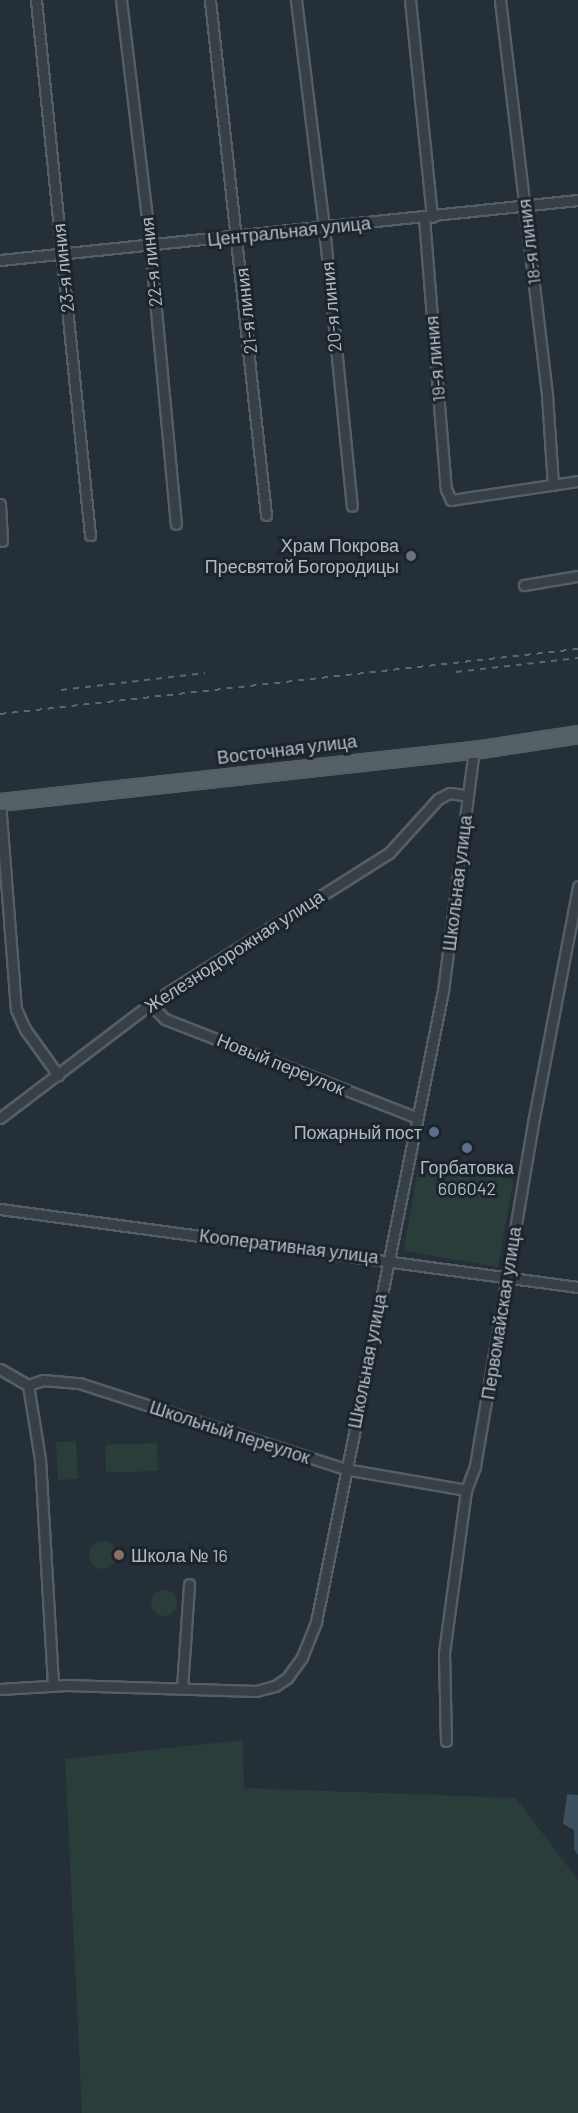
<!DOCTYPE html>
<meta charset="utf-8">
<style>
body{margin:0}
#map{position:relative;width:578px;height:2113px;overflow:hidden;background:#242f37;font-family:Barlow,sans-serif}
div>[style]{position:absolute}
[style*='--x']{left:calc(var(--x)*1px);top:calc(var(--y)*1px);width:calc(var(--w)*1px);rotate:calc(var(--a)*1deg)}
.green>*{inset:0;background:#2a3d3a;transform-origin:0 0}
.round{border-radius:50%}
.water>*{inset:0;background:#3b4f5e}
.roads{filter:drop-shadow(2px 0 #555e65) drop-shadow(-2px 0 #555e65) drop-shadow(0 2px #555e65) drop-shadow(0 -2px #555e65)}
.street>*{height:9px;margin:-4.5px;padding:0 4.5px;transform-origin:4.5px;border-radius:4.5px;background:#374047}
.primary>*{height:15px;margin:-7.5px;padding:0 7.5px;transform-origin:7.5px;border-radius:7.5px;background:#556067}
.rail>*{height:2px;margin-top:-1px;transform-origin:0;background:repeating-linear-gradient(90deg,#5c6770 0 6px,transparent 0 12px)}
.dots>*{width:16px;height:16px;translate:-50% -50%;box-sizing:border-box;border:3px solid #1c252c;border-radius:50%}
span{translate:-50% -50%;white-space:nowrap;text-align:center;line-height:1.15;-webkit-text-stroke:6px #1c252c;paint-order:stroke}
.street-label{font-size:18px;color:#b2bbc4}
.poi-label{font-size:18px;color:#b2bbc4}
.right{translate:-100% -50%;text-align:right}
.left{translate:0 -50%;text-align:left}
</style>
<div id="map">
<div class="green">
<div style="left:419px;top:1163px;width:96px;height:89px;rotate:10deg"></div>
<div style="left:76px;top:1441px;width:38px;height:20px;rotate:87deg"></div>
<div style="left:157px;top:1443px;width:28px;height:52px;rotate:88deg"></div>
<div class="round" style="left:89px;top:1541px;width:28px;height:28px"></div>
<div class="round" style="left:151px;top:1590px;width:26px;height:26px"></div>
<div style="clip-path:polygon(243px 1740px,244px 1788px,516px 1798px,578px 1880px,578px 2113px,82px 2113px,65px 1759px)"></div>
</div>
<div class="water">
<div style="clip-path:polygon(567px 1794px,578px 1795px,578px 1855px,574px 1849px,574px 1830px,563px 1824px)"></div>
</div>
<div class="roads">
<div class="street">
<div style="--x:36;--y:0;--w:538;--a:84.24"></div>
<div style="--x:121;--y:0;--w:247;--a:83.2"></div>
<div style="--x:150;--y:245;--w:280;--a:84.7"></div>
<div style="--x:210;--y:0;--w:518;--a:83.79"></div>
<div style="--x:296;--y:0;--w:229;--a:83"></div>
<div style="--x:324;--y:227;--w:280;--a:84.3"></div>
<div style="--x:410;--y:0;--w:218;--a:84.2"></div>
<div style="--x:500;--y:0;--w:398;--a:83.2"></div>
<div style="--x:547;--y:395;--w:90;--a:86.2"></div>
<div style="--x:424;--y:218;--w:272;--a:85.4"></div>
<div style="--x:446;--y:489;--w:12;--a:66"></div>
<div style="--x:451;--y:500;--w:128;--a:-8.5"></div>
<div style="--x:0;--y:260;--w:581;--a:-5.93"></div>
<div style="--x:0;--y:504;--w:37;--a:87"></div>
<div style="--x:524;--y:585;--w:55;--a:-9.5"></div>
<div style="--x:0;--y:802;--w:208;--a:85.6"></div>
<div style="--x:16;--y:1009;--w:22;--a:66"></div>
<div style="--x:25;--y:1029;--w:57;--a:54.3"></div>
<div style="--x:150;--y:1004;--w:21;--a:45"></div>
<div style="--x:165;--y:1019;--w:271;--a:21.4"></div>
<div style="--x:0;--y:1118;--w:188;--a:-37.2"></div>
<div style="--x:150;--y:1004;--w:283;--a:-32.3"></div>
<div style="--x:389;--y:853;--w:73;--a:-47.8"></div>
<div style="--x:438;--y:799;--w:13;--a:-27"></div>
<div style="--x:450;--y:793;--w:18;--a:9"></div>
<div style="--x:0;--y:1209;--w:583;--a:7.69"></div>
<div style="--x:0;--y:1369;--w:32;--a:30"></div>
<div style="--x:28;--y:1385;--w:16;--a:-18"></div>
<div style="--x:43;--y:1380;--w:36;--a:5"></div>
<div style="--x:79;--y:1383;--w:280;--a:17.9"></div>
<div style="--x:345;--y:1469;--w:123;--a:9.8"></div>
<div style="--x:28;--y:1385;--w:75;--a:80.8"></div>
<div style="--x:40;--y:1459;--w:227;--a:86.7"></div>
<div style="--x:182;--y:1688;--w:104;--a:-86.1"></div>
<div style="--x:0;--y:1689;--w:66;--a:-3.5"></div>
<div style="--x:66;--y:1685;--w:190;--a:1.8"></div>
<div style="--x:256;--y:1691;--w:20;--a:-15"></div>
<div style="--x:275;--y:1686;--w:14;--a:-34"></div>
<div style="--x:287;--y:1678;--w:26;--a:-54"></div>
<div style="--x:302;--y:1657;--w:38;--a:-68"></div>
<div style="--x:316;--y:1622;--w:644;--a:-78.62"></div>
<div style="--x:443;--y:991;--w:243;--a:-82.7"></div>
<div style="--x:446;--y:1741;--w:88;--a:-91.3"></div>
<div style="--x:444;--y:1653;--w:164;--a:-82.3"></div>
<div style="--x:466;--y:1490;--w:26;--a:-69"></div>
<div style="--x:475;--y:1466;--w:348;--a:-80.4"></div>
<div style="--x:533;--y:1123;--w:241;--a:-79.2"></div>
</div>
<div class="primary">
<div style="--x:0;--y:802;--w:477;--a:-6.3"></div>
<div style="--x:474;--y:750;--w:105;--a:-8.7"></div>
</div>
</div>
<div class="rail">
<div style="--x:456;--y:672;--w:123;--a:-6.5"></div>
<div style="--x:61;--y:690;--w:145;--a:-6.7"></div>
<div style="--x:0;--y:714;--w:582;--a:-6.42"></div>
</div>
<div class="dots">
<div style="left:411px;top:556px;background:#6b7280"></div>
<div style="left:434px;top:1132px;background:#5c6f8a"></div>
<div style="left:467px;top:1148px;background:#5c6f8a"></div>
<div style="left:119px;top:1555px;background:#8d6e63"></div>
</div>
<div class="street-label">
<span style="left:289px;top:231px;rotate:-6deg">Центральная улица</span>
<span style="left:529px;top:242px;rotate:-97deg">18-я линия</span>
<span style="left:151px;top:262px;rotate:-96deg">22-я линия</span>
<span style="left:63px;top:268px;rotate:-96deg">23-я линия</span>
<span style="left:331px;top:307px;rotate:-95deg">20-я линия</span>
<span style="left:246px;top:311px;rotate:-96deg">21-я линия</span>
<span style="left:435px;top:359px;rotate:-95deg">19-я линия</span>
<span style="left:287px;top:749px;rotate:-7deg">Восточная улица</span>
<span style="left:457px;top:883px;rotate:-83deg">Школьная улица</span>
<span style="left:234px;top:951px;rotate:-33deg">Железнодорожная улица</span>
<span style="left:281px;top:1064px;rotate:22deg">Новый переулок</span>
<span style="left:289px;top:1246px;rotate:7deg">Кооперативная улица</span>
<span style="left:501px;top:1313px;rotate:-81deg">Первомайская улица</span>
<span style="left:367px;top:1361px;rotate:-79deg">Школьная улица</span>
<span style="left:230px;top:1432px;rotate:18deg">Школьный переулок</span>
</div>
<div class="poi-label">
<span class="right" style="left:399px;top:556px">Храм Покрова<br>Пресвятой Богородицы</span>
<span class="right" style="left:422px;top:1132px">Пожарный пост</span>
<span style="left:467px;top:1178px">Горбатовка<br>606042</span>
<span class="left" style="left:131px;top:1555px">Школа № 16</span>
</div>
</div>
